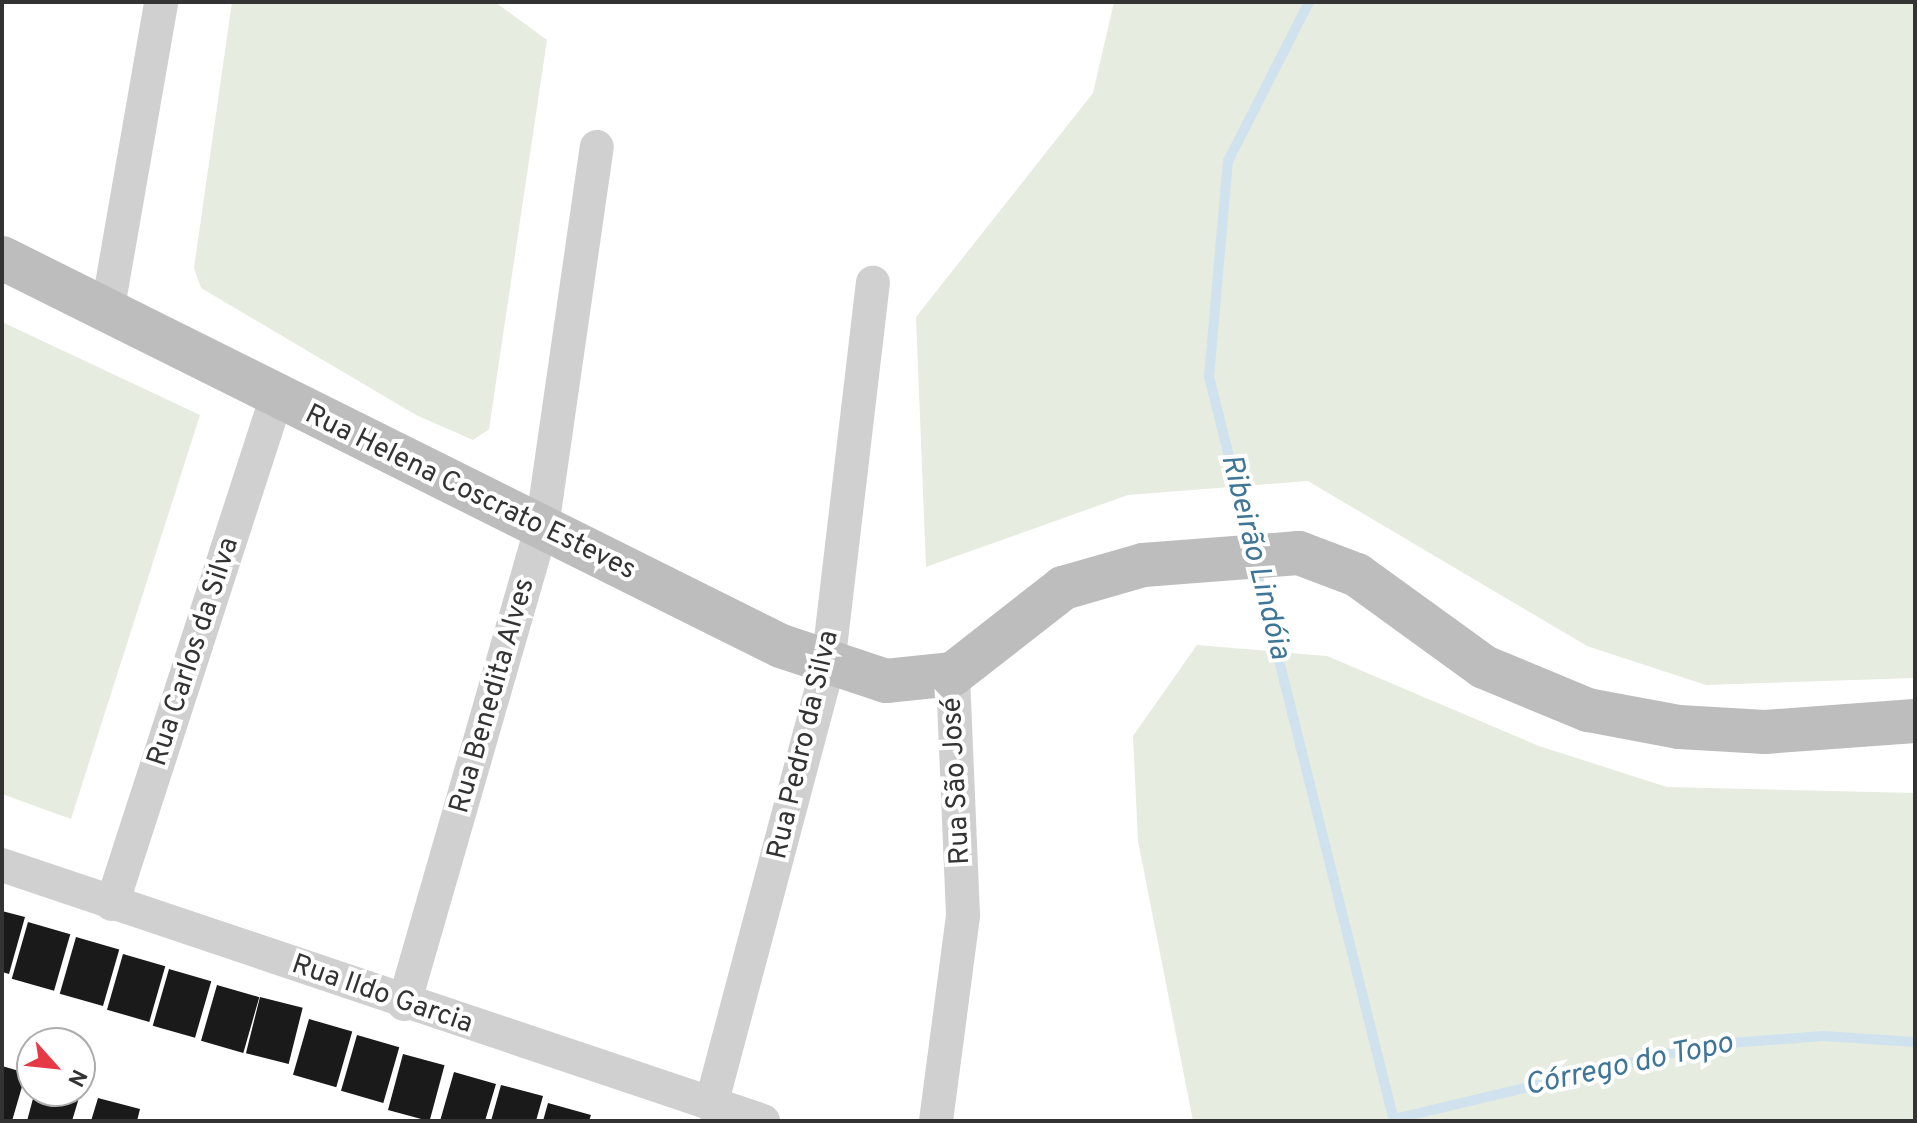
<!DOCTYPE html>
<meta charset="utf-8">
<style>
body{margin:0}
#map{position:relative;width:1917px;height:1123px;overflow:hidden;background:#fff;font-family:Overpass,sans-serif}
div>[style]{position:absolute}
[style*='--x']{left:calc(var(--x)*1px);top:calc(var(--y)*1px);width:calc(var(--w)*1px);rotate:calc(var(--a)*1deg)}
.green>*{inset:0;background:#e6ecdf}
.stream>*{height:10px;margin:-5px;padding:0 5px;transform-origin:5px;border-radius:5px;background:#cfe2ee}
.building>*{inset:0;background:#1a1a1a;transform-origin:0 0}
.street>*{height:34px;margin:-17px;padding:0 17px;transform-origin:17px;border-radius:17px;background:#d0d0d0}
.secondary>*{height:44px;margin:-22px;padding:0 22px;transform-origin:22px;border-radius:22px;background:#bdbdbd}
span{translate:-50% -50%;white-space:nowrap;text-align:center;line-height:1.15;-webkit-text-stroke:8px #fff;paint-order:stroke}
.street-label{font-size:28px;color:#333}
.water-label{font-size:30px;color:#3f7597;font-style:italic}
.frame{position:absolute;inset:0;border:4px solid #333;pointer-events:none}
.north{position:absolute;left:16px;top:1027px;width:80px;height:80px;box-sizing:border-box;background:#fff;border:2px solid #adadad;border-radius:50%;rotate:117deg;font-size:22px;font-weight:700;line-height:32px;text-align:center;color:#333}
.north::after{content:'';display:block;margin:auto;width:28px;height:36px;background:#e63946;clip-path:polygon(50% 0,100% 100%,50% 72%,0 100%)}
</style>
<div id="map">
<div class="green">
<div style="clip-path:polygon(232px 2px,495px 2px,547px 40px,489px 429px,473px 440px,416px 415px,201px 288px,194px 268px)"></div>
<div style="clip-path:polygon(1114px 2px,1915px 2px,1915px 678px,1706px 685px,1587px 646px,1308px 481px,1128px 495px,926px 567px,916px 317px,1093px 93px)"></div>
<div style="clip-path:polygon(2px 322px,200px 415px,71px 819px,2px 794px)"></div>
<div style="clip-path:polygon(1197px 645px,1327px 656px,1539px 746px,1667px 787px,1915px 793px,1915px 1121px,1193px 1121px,1138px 841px,1133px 736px)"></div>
</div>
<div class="stream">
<div style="--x:1252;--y:548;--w:176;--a:-104.1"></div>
<div style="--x:1209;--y:377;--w:217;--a:-85"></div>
<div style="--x:1228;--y:161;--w:178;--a:-63"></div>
<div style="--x:1256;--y:568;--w:570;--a:75.99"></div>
<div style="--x:1394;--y:1119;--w:319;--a:-13.4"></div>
<div style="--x:1704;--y:1045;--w:119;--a:-4.3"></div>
<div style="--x:1823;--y:1036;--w:92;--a:3.7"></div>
</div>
<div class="building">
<div style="clip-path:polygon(2px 911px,25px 917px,9px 974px,2px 972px)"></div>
<div style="left:28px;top:922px;width:44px;height:59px;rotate:16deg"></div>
<div style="left:76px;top:937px;width:45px;height:59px;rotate:16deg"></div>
<div style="left:123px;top:954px;width:44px;height:58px;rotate:16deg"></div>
<div style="left:169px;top:969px;width:44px;height:59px;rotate:16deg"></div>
<div style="left:217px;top:985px;width:44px;height:58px;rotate:16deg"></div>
<div style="left:260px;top:997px;width:44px;height:58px;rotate:14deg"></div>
<div style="left:309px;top:1019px;width:45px;height:58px;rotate:16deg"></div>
<div style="left:357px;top:1035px;width:44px;height:58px;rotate:16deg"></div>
<div style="left:403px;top:1054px;width:43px;height:58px;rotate:15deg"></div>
<div style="clip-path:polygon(2px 1066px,26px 1073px,12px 1121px,2px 1121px)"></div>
<div style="clip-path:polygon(454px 1072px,496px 1084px,485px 1121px,440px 1121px)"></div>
<div style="clip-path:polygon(501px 1085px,543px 1096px,536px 1121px,491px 1121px)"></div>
<div style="clip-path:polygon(35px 1091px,81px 1091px,72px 1121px,27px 1121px)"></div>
<div style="clip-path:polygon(98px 1098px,140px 1109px,137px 1121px,91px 1121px)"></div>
<div style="clip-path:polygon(548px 1103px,591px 1115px,589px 1121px,543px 1121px)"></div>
</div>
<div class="street">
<div style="--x:107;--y:313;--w:316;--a:-80.1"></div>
<div style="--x:2;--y:865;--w:803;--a:18.59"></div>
<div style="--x:112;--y:904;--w:531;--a:-72.01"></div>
<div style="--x:404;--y:1004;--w:497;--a:-73.9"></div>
<div style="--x:542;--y:527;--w:384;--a:-81.8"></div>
<div style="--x:711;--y:1105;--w:455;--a:-75.1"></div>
<div style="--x:828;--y:665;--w:385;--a:-83.3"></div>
<div style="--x:936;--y:1121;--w:208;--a:-82.5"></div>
<div style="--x:963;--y:915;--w:241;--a:-92.4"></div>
</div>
<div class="secondary">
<div style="--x:2;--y:258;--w:870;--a:26.48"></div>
<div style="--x:781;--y:646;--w:111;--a:18.4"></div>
<div style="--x:886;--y:681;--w:67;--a:-6"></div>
<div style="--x:953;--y:674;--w:140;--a:-38"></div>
<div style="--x:1063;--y:588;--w:83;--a:-16"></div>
<div style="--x:1143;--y:565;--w:156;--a:-4.4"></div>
<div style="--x:1299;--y:553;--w:62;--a:20.8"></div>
<div style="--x:1357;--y:575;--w:157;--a:35.9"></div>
<div style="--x:1484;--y:667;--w:113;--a:22.5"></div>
<div style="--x:1588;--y:710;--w:93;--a:10.6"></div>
<div style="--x:1679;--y:727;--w:86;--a:3.3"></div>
<div style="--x:1765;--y:732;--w:150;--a:-4.2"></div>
</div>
<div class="street-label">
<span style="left:470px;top:493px;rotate:26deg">Rua Helena Coscrato Esteves</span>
<span style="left:194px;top:652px;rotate:-72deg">Rua Carlos da Silva</span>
<span style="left:493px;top:696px;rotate:-74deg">Rua Benedita Alves</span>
<span style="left:804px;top:745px;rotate:-77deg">Rua Pedro da Silva</span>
<span style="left:957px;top:781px;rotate:-93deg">Rua São José</span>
<span style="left:382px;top:995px;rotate:19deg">Rua Ildo Garcia</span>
</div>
<div class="water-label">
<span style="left:1254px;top:557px;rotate:76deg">Ribeirão Lindóia</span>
<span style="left:1629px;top:1066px;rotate:-12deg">Córrego do Topo</span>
</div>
<div class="frame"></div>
<div class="north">N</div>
</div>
